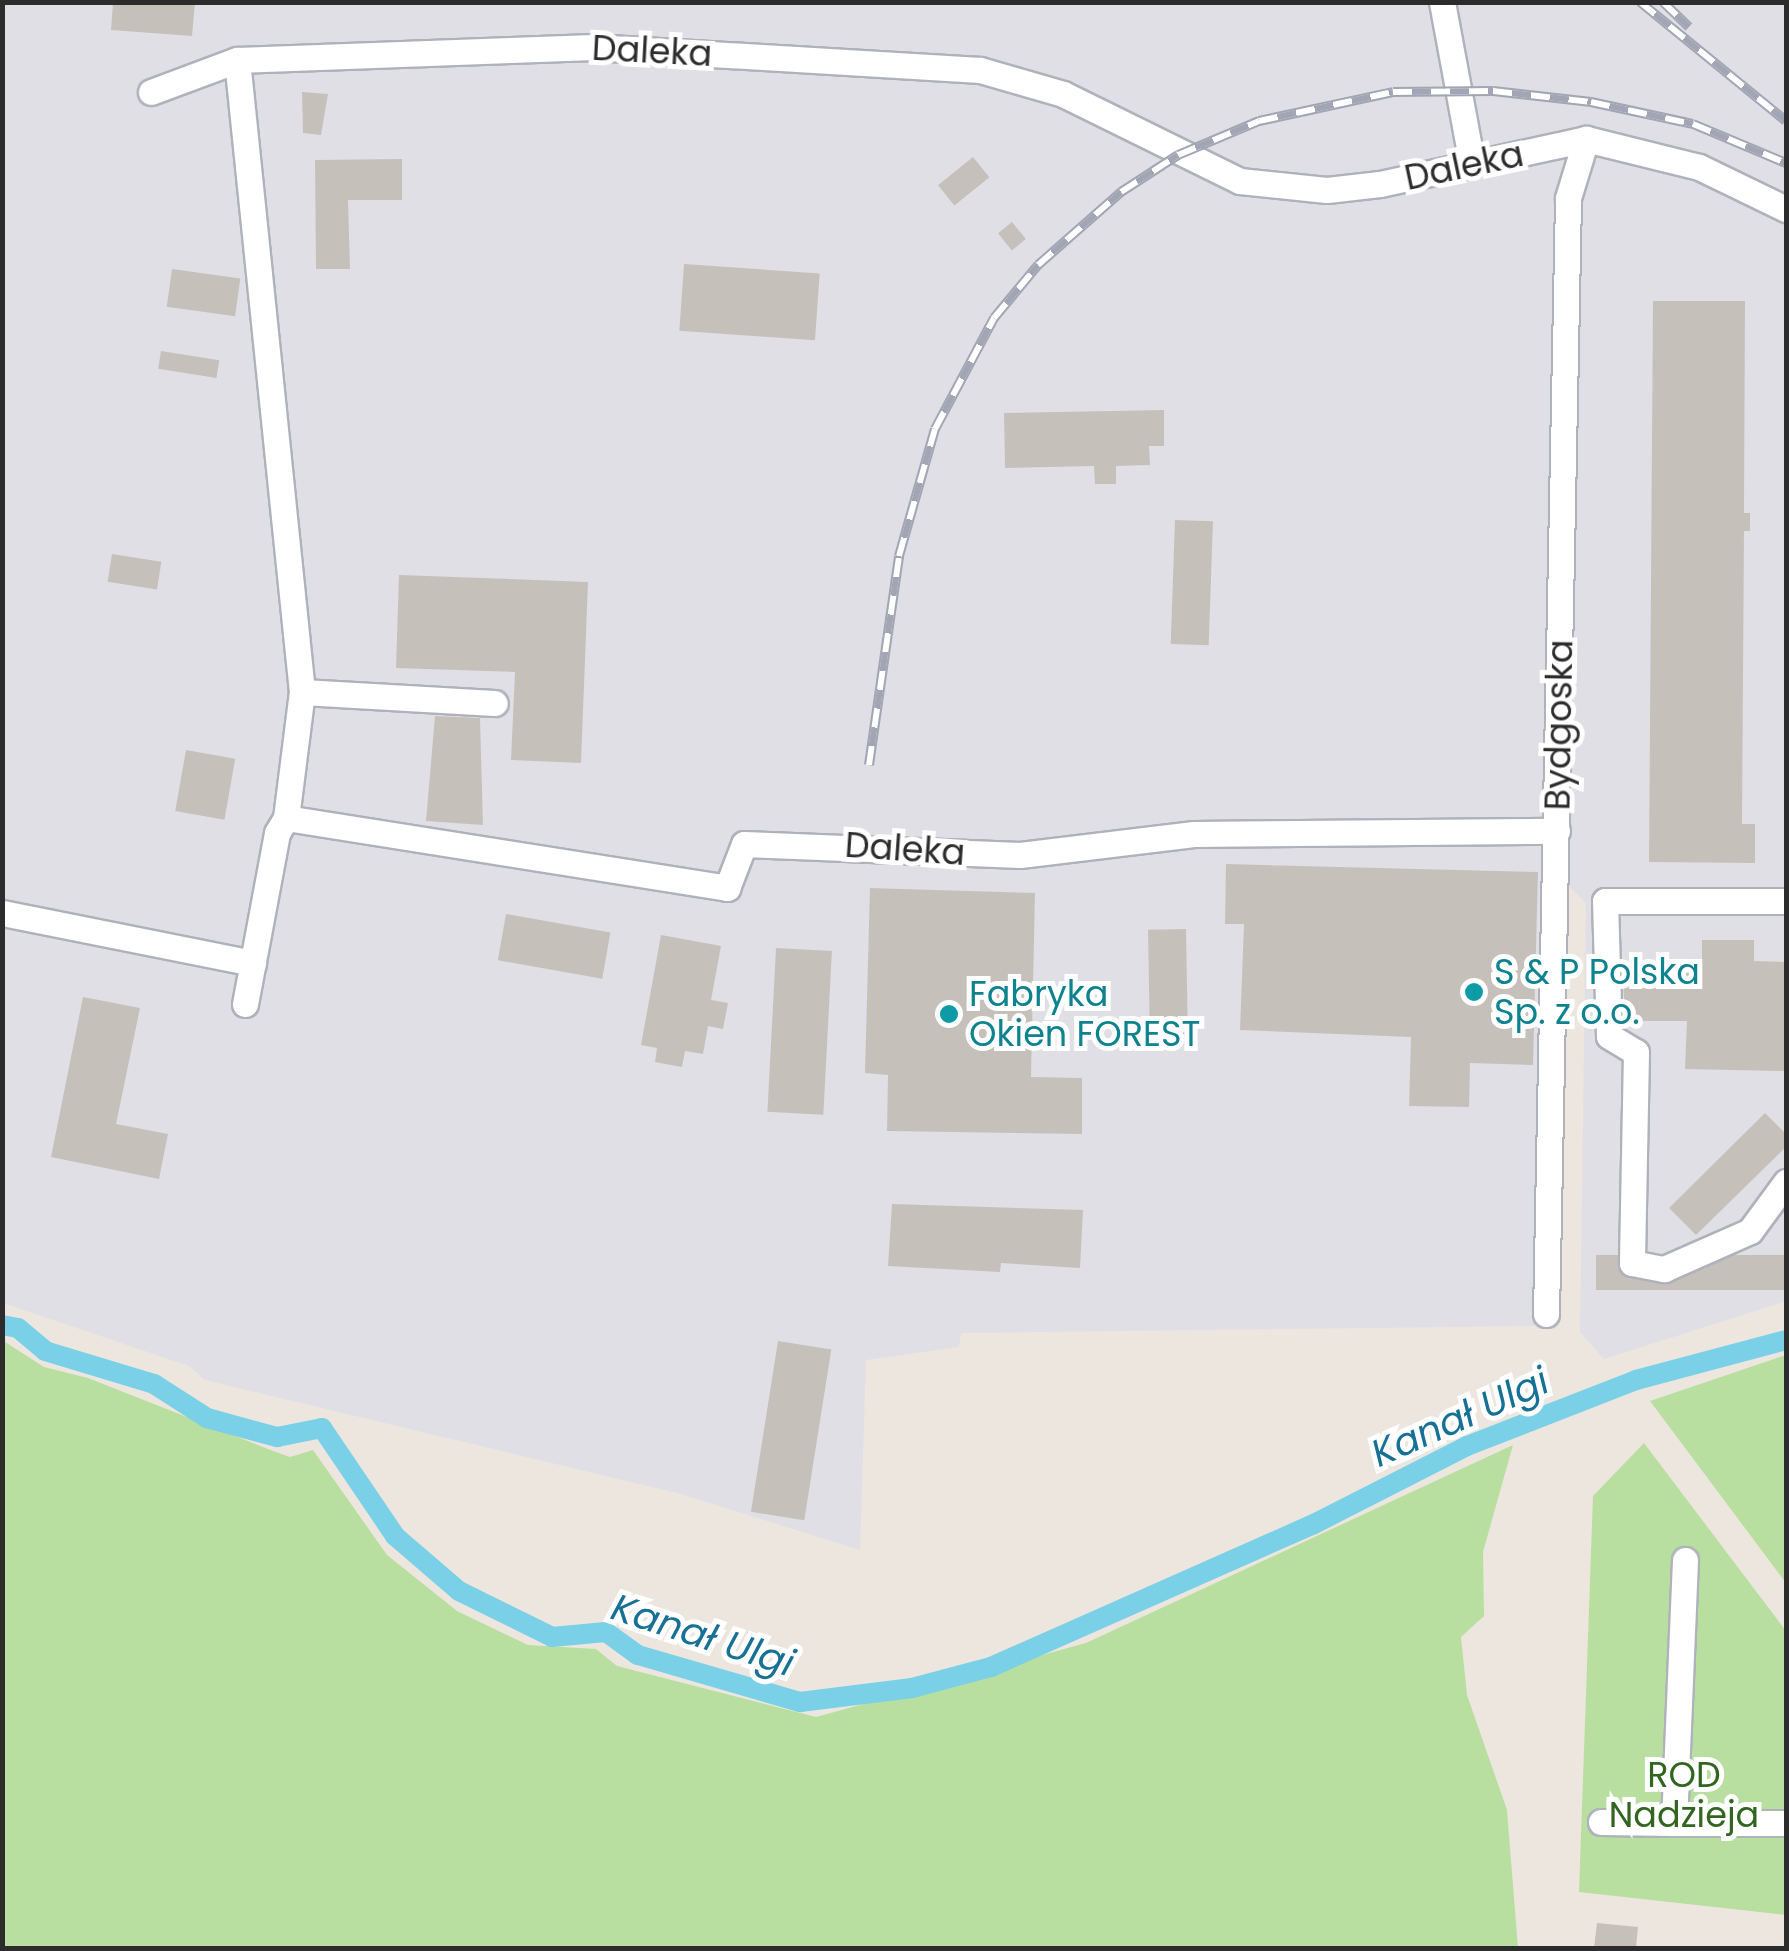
<!DOCTYPE html>
<meta charset="utf-8">
<style>
body{margin:0}
#map{position:relative;width:1789px;height:1951px;overflow:hidden;background:#ece6df;font-family:Poppins,sans-serif}
div>[style]{position:absolute}
[style*='--x']{left:calc(var(--x)*1px);top:calc(var(--y)*1px);width:calc(var(--w)*1px);rotate:calc(var(--a)*1deg)}
.industrial>*{inset:0;background:#e0dfe5}
.green>*{inset:0;background:#b8df9f}
.canal>*{height:20px;margin:-10px;padding:0 10px;transform-origin:10px;border-radius:10px;background:#79d0e7}
.building>*{inset:0;background:#c5c1ba;transform-origin:0 0}
.roads{filter:drop-shadow(2px 0 #afb2bb) drop-shadow(-2px 0 #afb2bb) drop-shadow(0 2px #afb2bb) drop-shadow(0 -2px #afb2bb)}
.minor>*{height:25px;margin:-12.5px;padding:0 12.5px;transform-origin:12.5px;border-radius:12.5px;background:#fff}
.rail>*{height:10px;margin-top:-5px;transform-origin:0;background:repeating-linear-gradient(90deg,#fff 0 19px,#a2a5b4 0 38px);box-sizing:border-box;border-block:2px solid #a2a5b4}
.dots>*{width:28px;height:28px;translate:-50% -50%;box-sizing:border-box;border:5px solid #fff;border-radius:50%}
span{translate:-50% -50%;white-space:nowrap;text-align:center;line-height:1.15;-webkit-text-stroke:10px #fff;paint-order:stroke}
.street-label{font-size:35px;color:#2c2c2c}
.culture-label{font-size:35px;color:#0d838f}
.left{translate:0 -50%;text-align:left}
.park-label{font-size:35px;color:#32651f}
.water-label{font-size:38px;color:#167195;font-style:italic}
.frame{position:absolute;inset:0;border:5px solid #2c2c2c;pointer-events:none}
</style>
<div id="map">
<div class="industrial">
<div style="clip-path:polygon(3px 3px,1786px 3px,1786px 1301px,1604px 1359px,1580px 1332px,1586px 903px,1547px 865px,1535px 1326px,961px 1333px,959px 1347px,866px 1360px,860px 1550px,681px 1494px,205px 1380px,189px 1366px,3px 1303px)"></div>
</div>
<div class="green">
<div style="clip-path:polygon(2px 1340px,44px 1367px,88px 1378px,273px 1451px,290px 1457px,313px 1450px,387px 1555px,457px 1611px,528px 1645px,596px 1649px,617px 1666px,816px 1717px,1086px 1643px,1513px 1445px,1483px 1552px,1484px 1616px,1461px 1637px,1467px 1695px,1507px 1810px,1518px 1948px,3px 1948px)"></div>
<div style="clip-path:polygon(1786px 1355px,1786px 1583px,1650px 1401px)"></div>
<div style="clip-path:polygon(1644px 1443px,1786px 1631px,1786px 1915px,1579px 1892px,1593px 1496px)"></div>
</div>
<div class="canal">
<div style="--x:2;--y:1325;--w:16;--a:11"></div>
<div style="--x:18;--y:1328;--w:35;--a:40"></div>
<div style="--x:45;--y:1351;--w:114;--a:16.8"></div>
<div style="--x:154;--y:1384;--w:63;--a:32.7"></div>
<div style="--x:207;--y:1418;--w:73;--a:15.2"></div>
<div style="--x:277;--y:1437;--w:46;--a:-11.3"></div>
<div style="--x:322;--y:1428;--w:130;--a:55.9"></div>
<div style="--x:395;--y:1536;--w:84;--a:40.7"></div>
<div style="--x:459;--y:1591;--w:104;--a:26.3"></div>
<div style="--x:552;--y:1637;--w:54;--a:-5.3"></div>
<div style="--x:606;--y:1632;--w:39;--a:36"></div>
<div style="--x:638;--y:1655;--w:169;--a:16.2"></div>
<div style="--x:800;--y:1702;--w:113;--a:-7.1"></div>
<div style="--x:912;--y:1688;--w:82;--a:-14.9"></div>
<div style="--x:991;--y:1667;--w:353;--a:-23.9"></div>
<div style="--x:1314;--y:1524;--w:172;--a:-27"></div>
<div style="--x:1467;--y:1446;--w:181;--a:-21.3"></div>
<div style="--x:1636;--y:1380;--w:155;--a:-14.9"></div>
</div>
<div class="building">
<div style="clip-path:polygon(113px 2px,195px 2px,192px 36px,111px 30px)"></div>
<div style="clip-path:polygon(302px 92px,328px 94px,321px 135px,303px 133px)"></div>
<div style="left:973px;top:157px;width:26px;height:45px;rotate:51deg"></div>
<div style="clip-path:polygon(402px 159px,402px 200px,348px 200px,350px 269px,316px 269px,315px 160px)"></div>
<div style="left:1012px;top:222px;width:22px;height:18px;rotate:51deg"></div>
<div style="left:684px;top:264px;width:136px;height:67px;rotate:4deg"></div>
<div style="left:172px;top:269px;width:69px;height:38px;rotate:8deg"></div>
<div style="clip-path:polygon(1653px 301px,1745px 301px,1744px 513px,1750px 513px,1750px 531px,1744px 531px,1742px 824px,1755px 824px,1755px 863px,1649px 862px)"></div>
<div style="left:161px;top:351px;width:59px;height:18px;rotate:9deg"></div>
<div style="clip-path:polygon(1164px 410px,1164px 446px,1149px 446px,1150px 465px,1116px 466px,1116px 484px,1095px 484px,1094px 466px,1005px 468px,1004px 413px)"></div>
<div style="left:1175px;top:520px;width:38px;height:124px;rotate:2deg"></div>
<div style="left:112px;top:554px;width:50px;height:28px;rotate:9deg"></div>
<div style="clip-path:polygon(399px 575px,588px 582px,581px 763px,511px 760px,515px 672px,396px 668px)"></div>
<div style="clip-path:polygon(435px 716px,480px 718px,483px 825px,426px 821px)"></div>
<div style="left:186px;top:750px;width:50px;height:62px;rotate:10deg"></div>
<div style="clip-path:polygon(1226px 864px,1538px 872px,1533px 1065px,1470px 1063px,1469px 1107px,1409px 1106px,1411px 1037px,1240px 1030px,1244px 924px,1225px 924px)"></div>
<div style="clip-path:polygon(870px 888px,1035px 893px,1031px 1077px,1082px 1078px,1082px 1134px,887px 1131px,888px 1075px,865px 1073px)"></div>
<div style="left:506px;top:914px;width:106px;height:47px;rotate:10deg"></div>
<div style="left:1186px;top:929px;width:110px;height:38px;rotate:89deg"></div>
<div style="clip-path:polygon(661px 935px,721px 946px,711px 1000px,728px 1003px,723px 1029px,708px 1026px,703px 1054px,685px 1051px,682px 1067px,655px 1062px,657px 1048px,641px 1045px)"></div>
<div style="clip-path:polygon(1702px 940px,1754px 940px,1754px 961px,1784px 962px,1786px 1071px,1685px 1069px,1687px 1021px,1625px 1021px,1623px 973px,1691px 973px,1691px 959px,1702px 959px)"></div>
<div style="left:776px;top:948px;width:56px;height:164px;rotate:3deg"></div>
<div style="clip-path:polygon(83px 997px,140px 1008px,116px 1124px,168px 1134px,159px 1179px,51px 1157px)"></div>
<div style="clip-path:polygon(1765px 1113px,1786px 1134px,1786px 1147px,1696px 1235px,1669px 1208px)"></div>
<div style="clip-path:polygon(892px 1204px,1083px 1210px,1080px 1268px,1001px 1263px,1000px 1272px,888px 1266px)"></div>
<div style="left:1786px;top:1255px;width:35px;height:190px;rotate:90deg"></div>
<div style="left:778px;top:1341px;width:54px;height:173px;rotate:9deg"></div>
<div style="clip-path:polygon(1597px 1923px,1638px 1927px,1636px 1948px,1594px 1948px)"></div>
</div>
<div class="roads">
<div class="minor">
<div style="--x:1442;--y:2;--w:165;--a:79.5"></div>
<div style="--x:151;--y:92;--w:92;--a:-20.4"></div>
<div style="--x:302;--y:692;--w:193;--a:3.3"></div>
<div style="--x:286;--y:818;--w:127;--a:-82.8"></div>
<div style="--x:302;--y:692;--w:635;--a:-95.87"></div>
<div style="--x:237;--y:60;--w:356;--a:-2.1"></div>
<div style="--x:593;--y:47;--w:388;--a:3.4"></div>
<div style="--x:980;--y:70;--w:86;--a:16.1"></div>
<div style="--x:1063;--y:94;--w:197;--a:26.2"></div>
<div style="--x:1240;--y:181;--w:87;--a:5.9"></div>
<div style="--x:1327;--y:190;--w:53;--a:-6.5"></div>
<div style="--x:1380;--y:184;--w:211;--a:-12.3"></div>
<div style="--x:1586;--y:139;--w:116;--a:13.9"></div>
<div style="--x:1699;--y:167;--w:97;--a:25.8"></div>
<div style="--x:1786;--y:901;--w:181;--a:180"></div>
<div style="--x:1605;--y:901;--w:135;--a:88.3"></div>
<div style="--x:1609;--y:1036;--w:31;--a:31"></div>
<div style="--x:1636;--y:1052;--w:211;--a:91.1"></div>
<div style="--x:1632;--y:1263;--w:33;--a:11"></div>
<div style="--x:1664;--y:1269;--w:94;--a:-23.8"></div>
<div style="--x:1750;--y:1231;--w:61;--a:-53.7"></div>
<div style="--x:2;--y:913;--w:256;--a:11.3"></div>
<div style="--x:245;--y:1004;--w:174;--a:-79.4"></div>
<div style="--x:277;--y:833;--w:17;--a:-59"></div>
<div style="--x:286;--y:818;--w:447;--a:9"></div>
<div style="--x:727;--y:888;--w:47;--a:-68.9"></div>
<div style="--x:744;--y:844;--w:276;--a:2.3"></div>
<div style="--x:1020;--y:855;--w:175;--a:-6.9"></div>
<div style="--x:1194;--y:834;--w:363;--a:-0.5"></div>
<div style="--x:1546;--y:1314;--w:1116;--a:-88.87"></div>
<div style="--x:1568;--y:198;--w:62;--a:-73"></div>
<div style="--x:1685;--y:1560;--w:263;--a:92.4"></div>
<div style="--x:1674;--y:1823;--w:112;--a:0"></div>
<div style="--x:1601;--y:1822;--w:73;--a:0.8"></div>
</div>
</div>
<div class="rail">
<div style="--x:1640;--y:2;--w:188;--a:39.2"></div>
<div style="--x:1663;--y:2;--w:36;--a:44"></div>
<div style="--x:869;--y:765;--w:211;--a:-81.8"></div>
<div style="--x:899;--y:556;--w:132;--a:-74.2"></div>
<div style="--x:935;--y:429;--w:126;--a:-62"></div>
<div style="--x:994;--y:318;--w:69;--a:-50.3"></div>
<div style="--x:1038;--y:265;--w:111;--a:-41.3"></div>
<div style="--x:1121;--y:192;--w:68;--a:-33"></div>
<div style="--x:1178;--y:155;--w:88;--a:-22.8"></div>
<div style="--x:1259;--y:121;--w:137;--a:-12.2"></div>
<div style="--x:1393;--y:92;--w:100;--a:-0.6"></div>
<div style="--x:1493;--y:91;--w:99;--a:6.4"></div>
<div style="--x:1591;--y:102;--w:104;--a:12.2"></div>
<div style="--x:1693;--y:124;--w:101;--a:22.8"></div>
</div>
<div class="dots">
<div style="left:1474px;top:992px;background:#0f9aa8"></div>
<div style="left:949px;top:1014px;background:#0f9aa8"></div>
</div>
<div class="street-label">
<span style="left:652px;top:51px;rotate:3deg">Daleka</span>
<span style="left:1464px;top:166px;rotate:-12deg">Daleka</span>
<span style="left:1559px;top:725px;rotate:-89deg">Bydgoska</span>
<span style="left:905px;top:849px;rotate:4deg">Daleka</span>
</div>
<div class="culture-label">
<span class="left" style="left:1494px;top:992px">S &amp; P Polska<br>Sp. z o.o.</span>
<span class="left" style="left:969px;top:1014px">Fabryka<br>Okien FOREST</span>
</div>
<div class="park-label">
<span style="left:1684px;top:1795px">ROD<br>Nadzieja</span>
</div>
<div class="water-label">
<span style="left:1460px;top:1417px;rotate:-24deg">Kanał Ulgi</span>
<span style="left:703px;top:1635px;rotate:18deg">Kanał Ulgi</span>
</div>
<div class="frame"></div>
</div>
